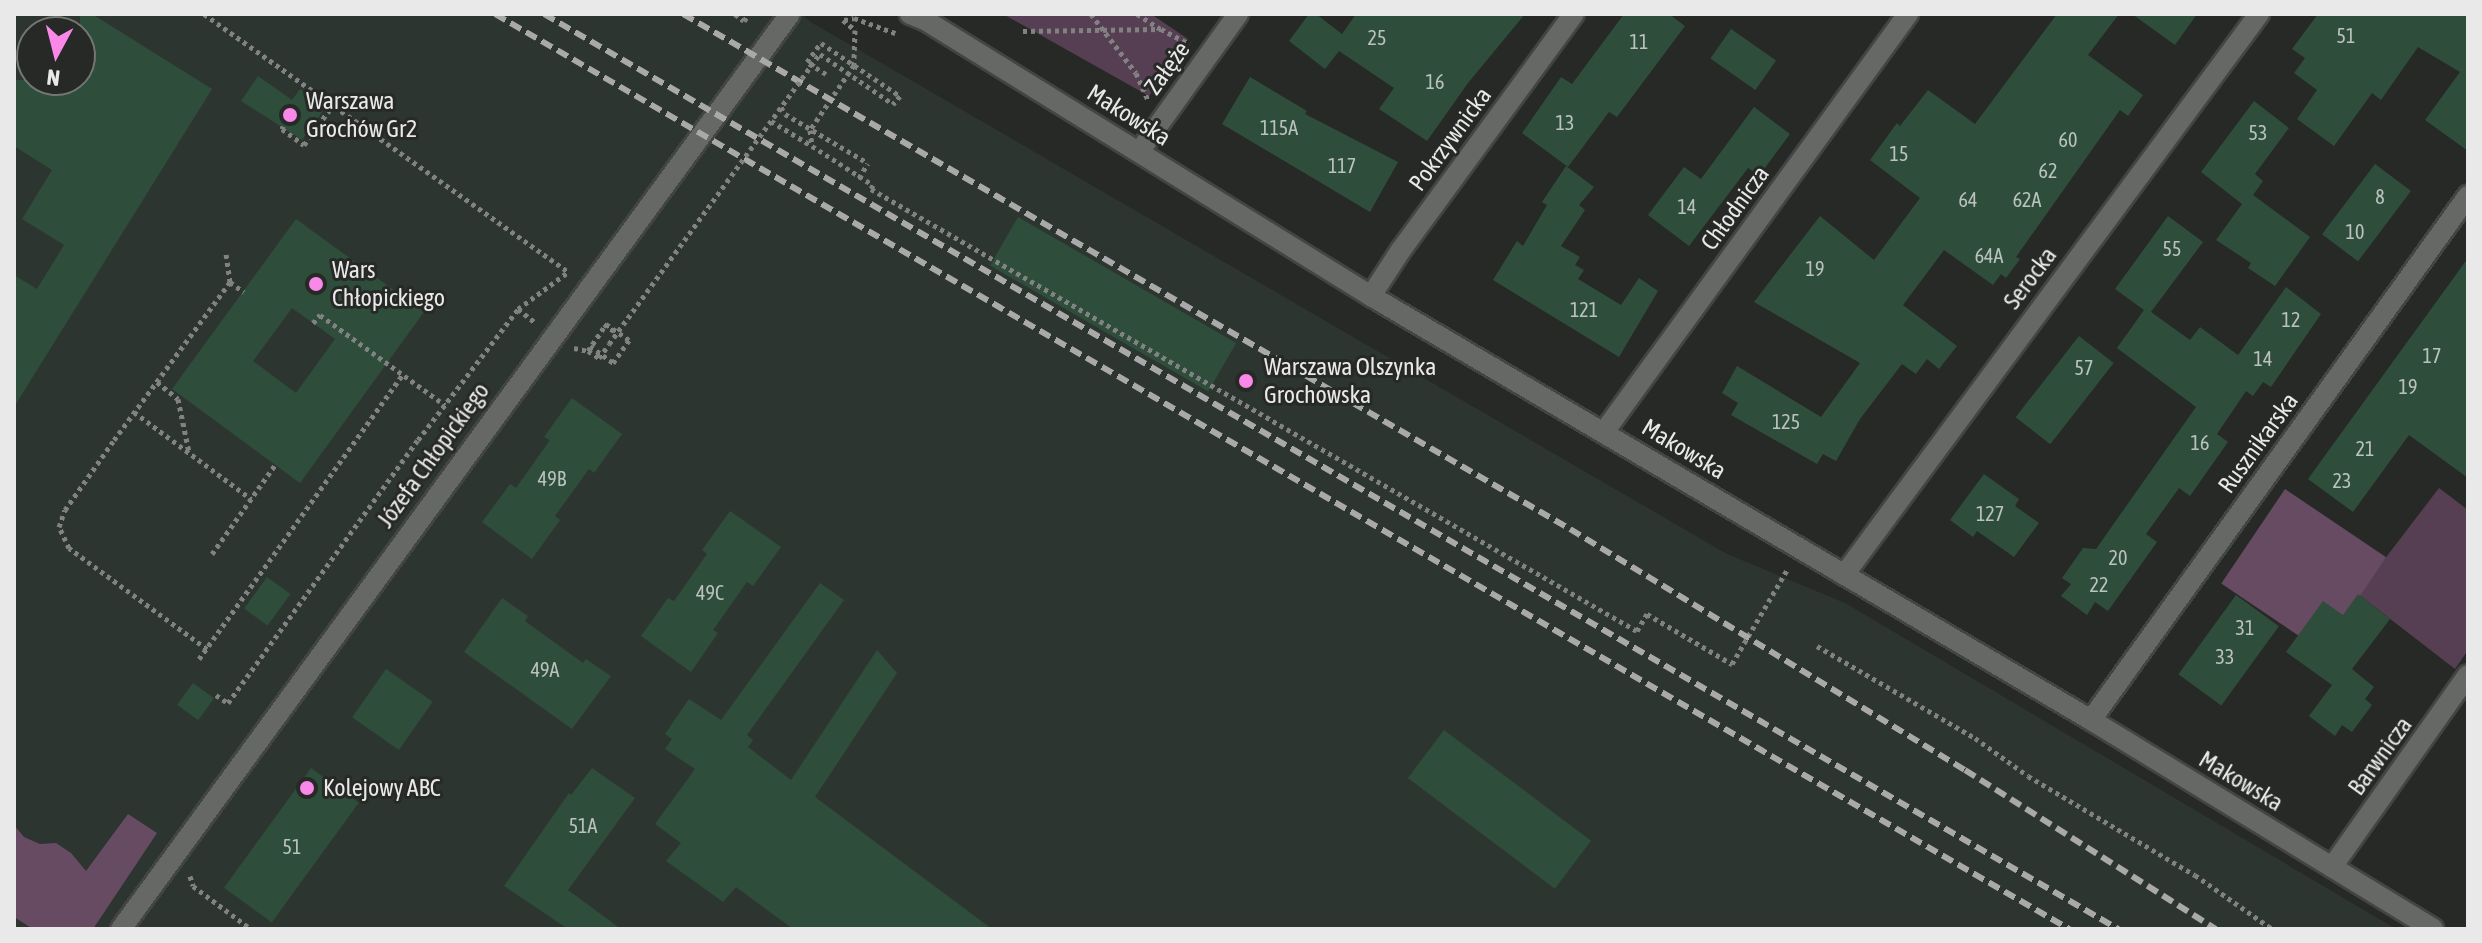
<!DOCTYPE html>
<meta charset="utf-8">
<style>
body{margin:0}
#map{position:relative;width:2482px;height:943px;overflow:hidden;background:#272927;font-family:"Asap Condensed",sans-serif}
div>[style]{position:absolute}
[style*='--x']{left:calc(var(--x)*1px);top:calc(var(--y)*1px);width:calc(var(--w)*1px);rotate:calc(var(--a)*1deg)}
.built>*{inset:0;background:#2d3530}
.green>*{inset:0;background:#573f53}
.forest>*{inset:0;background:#664b62;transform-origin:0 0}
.building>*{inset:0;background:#2e4e3b;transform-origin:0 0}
.path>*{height:5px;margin-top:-2.5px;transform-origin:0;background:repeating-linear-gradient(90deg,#818281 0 4px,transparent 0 8px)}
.roads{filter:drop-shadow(2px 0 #434544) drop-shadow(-2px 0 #434544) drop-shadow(0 2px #434544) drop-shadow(0 -2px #434544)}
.minor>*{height:20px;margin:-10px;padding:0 10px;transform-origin:10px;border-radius:10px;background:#666866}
.rail>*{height:6px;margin-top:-3px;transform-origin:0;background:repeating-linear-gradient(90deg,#a8a9a8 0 12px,transparent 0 18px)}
.path-bridge>*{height:5px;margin-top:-2.5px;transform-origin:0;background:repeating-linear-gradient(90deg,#818281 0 4px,transparent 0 8px)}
.dots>*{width:22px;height:22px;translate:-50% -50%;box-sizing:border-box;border:4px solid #272927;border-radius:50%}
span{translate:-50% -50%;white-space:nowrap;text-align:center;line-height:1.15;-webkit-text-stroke:6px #272927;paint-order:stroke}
.number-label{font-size:20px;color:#bac2bd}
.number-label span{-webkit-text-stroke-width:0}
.street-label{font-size:24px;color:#e8e9e8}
.poi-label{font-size:24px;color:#e8e9e8}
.left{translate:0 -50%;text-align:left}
.frame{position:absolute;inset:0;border:16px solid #e8e9e8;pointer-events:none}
.north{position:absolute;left:16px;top:16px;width:80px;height:80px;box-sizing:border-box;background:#272927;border:2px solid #747674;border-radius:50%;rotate:187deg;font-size:22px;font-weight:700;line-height:32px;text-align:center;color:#e8e9e8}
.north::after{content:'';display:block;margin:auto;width:28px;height:36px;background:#f988e9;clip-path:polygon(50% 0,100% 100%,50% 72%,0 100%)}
</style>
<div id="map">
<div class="built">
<div style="clip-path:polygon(evenodd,14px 14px,802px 14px,809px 21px,1727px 554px,1845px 603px,2396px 929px,14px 929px,14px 14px,32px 32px,80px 32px,80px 80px,32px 80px,32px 32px)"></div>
</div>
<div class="green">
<div style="clip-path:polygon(1003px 14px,1151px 14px,1188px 39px,1149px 96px)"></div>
<div style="clip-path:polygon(2439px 488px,2468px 510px,2468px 650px,2455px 669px,2358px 594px)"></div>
</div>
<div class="forest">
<div style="left:2285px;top:489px;width:122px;height:114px;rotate:34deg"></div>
<div style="clip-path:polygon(128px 814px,157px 833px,93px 929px,33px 929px,14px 917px,14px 825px,24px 837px,40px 844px,56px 843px,71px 853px,86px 871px)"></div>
</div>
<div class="building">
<div style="clip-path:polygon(80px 14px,92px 14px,212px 89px,14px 407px,14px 275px,37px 289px,64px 245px,22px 219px,52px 170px,14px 146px,14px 80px,80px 80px)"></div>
<div style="clip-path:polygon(1309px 14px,1316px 14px,1342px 34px,1356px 14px,1525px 14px,1468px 83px,1427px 141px,1379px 109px,1394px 88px,1339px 51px,1325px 69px,1289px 41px)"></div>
<div style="clip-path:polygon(1624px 14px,1669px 14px,1685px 26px,1617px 117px,1609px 112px,1568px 167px,1522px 133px,1561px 77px,1572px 84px)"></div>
<div style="clip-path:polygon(2057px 14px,2119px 14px,2088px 55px,2143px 95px,2128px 116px,2120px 110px,2016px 257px,2020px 259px,2006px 278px,2001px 274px,1993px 285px,1944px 250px,1903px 305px,1957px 346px,1939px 369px,1927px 359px,1916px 374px,1902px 364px,1860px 419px,1836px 461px,1823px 454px,1817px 464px,1731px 415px,1738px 403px,1722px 393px,1737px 366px,1821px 417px,1860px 363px,1754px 302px,1820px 216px,1874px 260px,1920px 198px,1870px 160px,1897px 123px,1900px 126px,1928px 90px,1975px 124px)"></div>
<div style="clip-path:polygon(2132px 14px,2197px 14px,2175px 45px)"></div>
<div style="clip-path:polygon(2318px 14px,2468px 14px,2468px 151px,2425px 120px,2460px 72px,2418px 47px,2381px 100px,2372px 93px,2334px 146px,2297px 119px,2317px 90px,2294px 73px,2305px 58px,2292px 49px)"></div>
<div style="left:1731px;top:29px;width:55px;height:36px;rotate:35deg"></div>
<div style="clip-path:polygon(258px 76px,292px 100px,300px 89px,326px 107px,302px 140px,241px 101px)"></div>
<div style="clip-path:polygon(1250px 77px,1307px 111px,1305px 114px,1398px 162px,1370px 212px,1222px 124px)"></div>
<div style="clip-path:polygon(2254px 101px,2289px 128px,2255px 174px,2263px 181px,2253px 195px,2310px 237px,2275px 286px,2248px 268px,2251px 263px,2216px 240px,2242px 204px,2201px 172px)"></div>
<div style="clip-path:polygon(1754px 107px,1790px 134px,1759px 176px,1748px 168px,1689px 246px,1648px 215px,1684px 167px,1701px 179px)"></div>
<div style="left:2375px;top:164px;width:45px;height:88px;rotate:37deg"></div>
<div style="clip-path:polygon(1566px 166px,1594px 187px,1579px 205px,1585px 210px,1561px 246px,1580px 257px,1575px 265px,1584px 270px,1578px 279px,1621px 305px,1639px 278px,1658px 291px,1619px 357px,1493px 280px,1517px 241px,1523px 246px,1547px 205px,1542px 202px)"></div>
<div style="clip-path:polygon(2168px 216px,2203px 242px,2151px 312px,2190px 340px,2200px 327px,2238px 355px,2286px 287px,2321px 314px,2271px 387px,2263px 382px,2253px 396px,2246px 391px,2217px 434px,2228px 442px,2190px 496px,2179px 488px,2146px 534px,2157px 542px,2108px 611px,2095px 602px,2087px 615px,2061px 596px,2071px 584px,2062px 578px,2083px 548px,2096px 549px,2196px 407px,2117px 348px,2144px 310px,2115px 289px)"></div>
<div style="left:1018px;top:217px;width:252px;height:56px;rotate:30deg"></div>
<div style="clip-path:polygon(evenodd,296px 219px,424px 312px,300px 483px,172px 389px,296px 219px,292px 308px,335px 339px,296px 393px,253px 361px,292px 308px)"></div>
<div style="clip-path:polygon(2468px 258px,2468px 478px,2409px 435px,2353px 512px,2308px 479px)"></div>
<div style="left:2079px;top:336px;width:44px;height:103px;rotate:38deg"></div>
<div style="clip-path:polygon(572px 398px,622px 434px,594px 473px,589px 469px,555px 516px,560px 520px,532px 559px,482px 522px,510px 484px,516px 488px,550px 440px,544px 437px)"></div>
<div style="clip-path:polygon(1984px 474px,2019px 499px,2015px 506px,2039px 523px,2014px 557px,1977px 531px,1973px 537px,1950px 520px)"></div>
<div style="clip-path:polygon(730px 511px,781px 547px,753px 586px,747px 582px,713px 630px,718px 633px,691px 672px,641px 636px,668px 598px,674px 601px,707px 554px,702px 550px)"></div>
<div style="left:267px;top:577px;width:29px;height:39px;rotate:36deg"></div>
<div style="clip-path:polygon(820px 583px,844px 600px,747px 735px,753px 740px,748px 747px,791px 780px,877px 650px,897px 673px,815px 797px,992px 929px,793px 929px,736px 887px,723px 902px,666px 861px,681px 843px,655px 824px,695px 769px,665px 749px,672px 739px,665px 734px,689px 699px,721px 720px)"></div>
<div style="clip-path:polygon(2358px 594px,2390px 619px,2352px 669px,2374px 687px,2365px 699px,2372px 705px,2352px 732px,2342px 725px,2335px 736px,2309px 716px,2332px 685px,2286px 652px,2323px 601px,2343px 615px)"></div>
<div style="left:2236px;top:595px;width:53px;height:98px;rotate:36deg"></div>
<div style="clip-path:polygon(502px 598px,528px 616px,525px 621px,583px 663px,586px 659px,611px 676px,572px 729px,464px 652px)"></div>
<div style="left:386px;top:669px;width:57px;height:59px;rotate:35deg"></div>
<div style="left:193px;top:683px;width:26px;height:27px;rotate:36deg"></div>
<div style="left:1444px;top:730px;width:184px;height:60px;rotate:37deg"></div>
<div style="left:311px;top:768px;width:59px;height:148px;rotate:36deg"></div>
<div style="clip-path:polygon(592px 768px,635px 798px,568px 890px,621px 929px,568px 929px,504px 886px,569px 793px,571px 795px)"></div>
</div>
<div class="path">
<div style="--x:204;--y:14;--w:447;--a:35.3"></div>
<div style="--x:735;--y:14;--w:11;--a:38"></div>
<div style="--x:744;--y:21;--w:9;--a:-54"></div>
<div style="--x:1091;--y:14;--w:74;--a:52.7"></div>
<div style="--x:1136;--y:73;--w:30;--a:66"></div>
<div style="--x:1137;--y:14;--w:27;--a:33"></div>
<div style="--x:843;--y:20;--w:16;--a:40"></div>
<div style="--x:855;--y:30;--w:35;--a:92"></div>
<div style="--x:854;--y:65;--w:78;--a:124.1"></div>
<div style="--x:810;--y:130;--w:16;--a:83"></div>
<div style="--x:812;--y:146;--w:72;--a:32.6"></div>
<div style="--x:873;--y:185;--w:4;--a:117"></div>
<div style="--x:871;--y:189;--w:884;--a:29.99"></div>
<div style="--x:1637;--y:631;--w:20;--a:-60"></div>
<div style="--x:1647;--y:614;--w:99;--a:30.5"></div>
<div style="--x:1732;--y:664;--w:109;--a:-59.7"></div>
<div style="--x:844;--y:20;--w:10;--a:-11"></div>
<div style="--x:854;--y:18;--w:44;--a:20.1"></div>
<div style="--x:1023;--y:31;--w:138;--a:-0.8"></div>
<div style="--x:1161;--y:29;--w:32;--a:28"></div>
<div style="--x:826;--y:74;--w:22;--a:-148"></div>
<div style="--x:807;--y:62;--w:24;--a:-54"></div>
<div style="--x:821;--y:43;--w:95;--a:33.9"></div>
<div style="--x:900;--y:96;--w:11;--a:131"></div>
<div style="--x:781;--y:107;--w:8;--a:60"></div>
<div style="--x:771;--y:121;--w:48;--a:31.4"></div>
<div style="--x:283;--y:126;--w:3;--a:108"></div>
<div style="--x:282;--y:129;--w:27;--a:36"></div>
<div style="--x:304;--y:145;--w:49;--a:-54.1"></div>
<div style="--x:859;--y:178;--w:17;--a:-59"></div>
<div style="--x:230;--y:282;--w:17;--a:36"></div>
<div style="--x:518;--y:309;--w:23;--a:38"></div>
<div style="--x:313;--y:323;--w:11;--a:-49"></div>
<div style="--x:320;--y:315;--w:154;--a:35.8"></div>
<div style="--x:574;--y:348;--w:14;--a:12"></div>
<div style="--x:588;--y:351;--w:32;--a:-56"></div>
<div style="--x:606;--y:324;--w:28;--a:35"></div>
<div style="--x:588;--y:351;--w:13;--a:32"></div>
<div style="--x:599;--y:358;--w:17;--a:-54"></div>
<div style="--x:157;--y:382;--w:27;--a:39"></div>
<div style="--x:178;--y:399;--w:54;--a:78.3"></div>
<div style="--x:134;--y:412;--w:146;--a:36.6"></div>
<div style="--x:212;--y:554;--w:109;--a:-54.7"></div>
<div style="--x:1817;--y:646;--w:183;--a:30.2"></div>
<div style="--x:1975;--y:738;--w:65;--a:35.6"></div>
<div style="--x:2028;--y:776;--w:194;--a:30.7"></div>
<div style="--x:2195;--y:875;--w:94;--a:35"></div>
<div style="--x:207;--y:649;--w:171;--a:-143.8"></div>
<div style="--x:69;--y:548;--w:23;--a:-115"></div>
<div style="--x:59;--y:527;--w:18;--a:-71"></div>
<div style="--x:65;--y:510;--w:85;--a:-55"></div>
<div style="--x:114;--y:440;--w:196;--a:-53.7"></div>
<div style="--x:230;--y:282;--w:28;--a:-98"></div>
<div style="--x:199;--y:659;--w:349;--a:-54.4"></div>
<div style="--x:216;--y:695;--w:14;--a:34"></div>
<div style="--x:228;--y:703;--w:324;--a:-54.2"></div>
<div style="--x:418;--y:440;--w:165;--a:-52.6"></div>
<div style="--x:518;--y:309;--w:62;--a:-36.5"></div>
<div style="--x:190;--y:876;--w:10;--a:73"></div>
<div style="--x:193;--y:886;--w:72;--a:36.6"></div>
</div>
<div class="roads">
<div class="minor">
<div style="--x:910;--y:14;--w:16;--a:22"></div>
<div style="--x:925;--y:20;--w:524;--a:31.75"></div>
<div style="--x:1371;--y:296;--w:836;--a:30.49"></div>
<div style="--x:2091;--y:720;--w:401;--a:31.4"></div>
<div style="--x:1139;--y:152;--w:170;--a:-54.3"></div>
<div style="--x:1371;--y:296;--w:55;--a:-56.9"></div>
<div style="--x:1401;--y:250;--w:293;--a:-53.8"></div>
<div style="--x:1604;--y:432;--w:517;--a:-53.97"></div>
<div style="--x:1844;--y:575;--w:698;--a:-53.51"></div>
<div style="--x:2091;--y:720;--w:646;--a:-54.27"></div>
<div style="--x:2332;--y:867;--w:235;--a:-54.7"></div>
<div style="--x:121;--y:929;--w:1133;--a:-53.83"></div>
</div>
</div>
<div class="rail">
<div style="--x:495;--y:14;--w:1821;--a:30.17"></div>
<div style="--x:544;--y:14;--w:1821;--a:30.17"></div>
<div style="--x:683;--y:14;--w:1026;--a:30.14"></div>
<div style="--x:1570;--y:529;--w:463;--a:31.4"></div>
<div style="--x:1965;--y:770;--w:297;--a:32.4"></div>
</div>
<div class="path-bridge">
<div style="--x:785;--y:114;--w:96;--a:30.6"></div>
<div style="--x:604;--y:324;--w:16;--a:35"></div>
<div style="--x:609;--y:344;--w:359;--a:-54"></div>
<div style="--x:820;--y:54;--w:88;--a:34.4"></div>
<div style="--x:590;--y:346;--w:29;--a:36"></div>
<div style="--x:613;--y:363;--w:28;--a:-55"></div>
</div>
<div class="dots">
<div style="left:290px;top:115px;background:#f988e9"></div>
<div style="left:316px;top:284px;background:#f988e9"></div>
<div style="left:1246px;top:381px;background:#f988e9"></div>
<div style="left:307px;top:788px;background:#f988e9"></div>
</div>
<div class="number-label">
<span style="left:2346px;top:35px">51</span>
<span style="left:1377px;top:37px">25</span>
<span style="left:1639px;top:41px">11</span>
<span style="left:1435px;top:81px">16</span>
<span style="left:1565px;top:122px">13</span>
<span style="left:1279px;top:127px">115A</span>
<span style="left:2258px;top:132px">53</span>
<span style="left:2068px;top:139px">60</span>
<span style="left:1899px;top:153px">15</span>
<span style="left:1342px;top:165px">117</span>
<span style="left:2048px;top:170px">62</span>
<span style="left:2380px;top:196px">8</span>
<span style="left:1968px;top:199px">64</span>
<span style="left:2027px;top:199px">62A</span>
<span style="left:1687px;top:206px">14</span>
<span style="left:2355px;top:231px">10</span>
<span style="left:2172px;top:248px">55</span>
<span style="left:1989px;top:255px">64A</span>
<span style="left:1815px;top:268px">19</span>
<span style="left:1584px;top:309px">121</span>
<span style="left:2291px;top:319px">12</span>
<span style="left:2432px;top:355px">17</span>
<span style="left:2263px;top:358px">14</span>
<span style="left:2084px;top:367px">57</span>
<span style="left:2408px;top:386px">19</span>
<span style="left:1786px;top:421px">125</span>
<span style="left:2200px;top:442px">16</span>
<span style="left:2365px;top:448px">21</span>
<span style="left:552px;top:478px">49B</span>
<span style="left:2342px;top:480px">23</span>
<span style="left:1990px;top:513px">127</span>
<span style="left:2118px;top:557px">20</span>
<span style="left:2099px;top:584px">22</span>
<span style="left:710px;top:592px">49C</span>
<span style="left:2245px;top:627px">31</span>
<span style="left:2225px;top:656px">33</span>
<span style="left:545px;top:669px">49A</span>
<span style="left:583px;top:825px">51A</span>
<span style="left:292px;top:846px">51</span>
</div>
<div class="street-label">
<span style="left:1167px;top:68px;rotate:-54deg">Załęże</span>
<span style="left:1129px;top:115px;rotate:32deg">Makowska</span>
<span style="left:1450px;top:139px;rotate:-54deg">Pokrzywnicka</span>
<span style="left:1735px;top:208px;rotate:-54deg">Chłodnicza</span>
<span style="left:2030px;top:278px;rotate:-53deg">Serocka</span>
<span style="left:2258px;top:443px;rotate:-54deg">Rusznikarska</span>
<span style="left:1684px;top:449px;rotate:31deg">Makowska</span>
<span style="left:433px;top:455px;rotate:-54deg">Józefa Chłopickiego</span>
<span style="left:2380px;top:756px;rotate:-54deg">Barwnicza</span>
<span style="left:2241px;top:781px;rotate:31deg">Makowska</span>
</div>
<div class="poi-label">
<span class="left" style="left:306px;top:115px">Warszawa<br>Grochów Gr2</span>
<span class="left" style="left:332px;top:284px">Wars<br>Chłopickiego</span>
<span class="left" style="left:1264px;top:381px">Warszawa Olszynka<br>Grochowska</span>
<span class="left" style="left:323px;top:788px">Kolejowy ABC</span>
</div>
<div class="frame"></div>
<div class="north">N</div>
</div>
